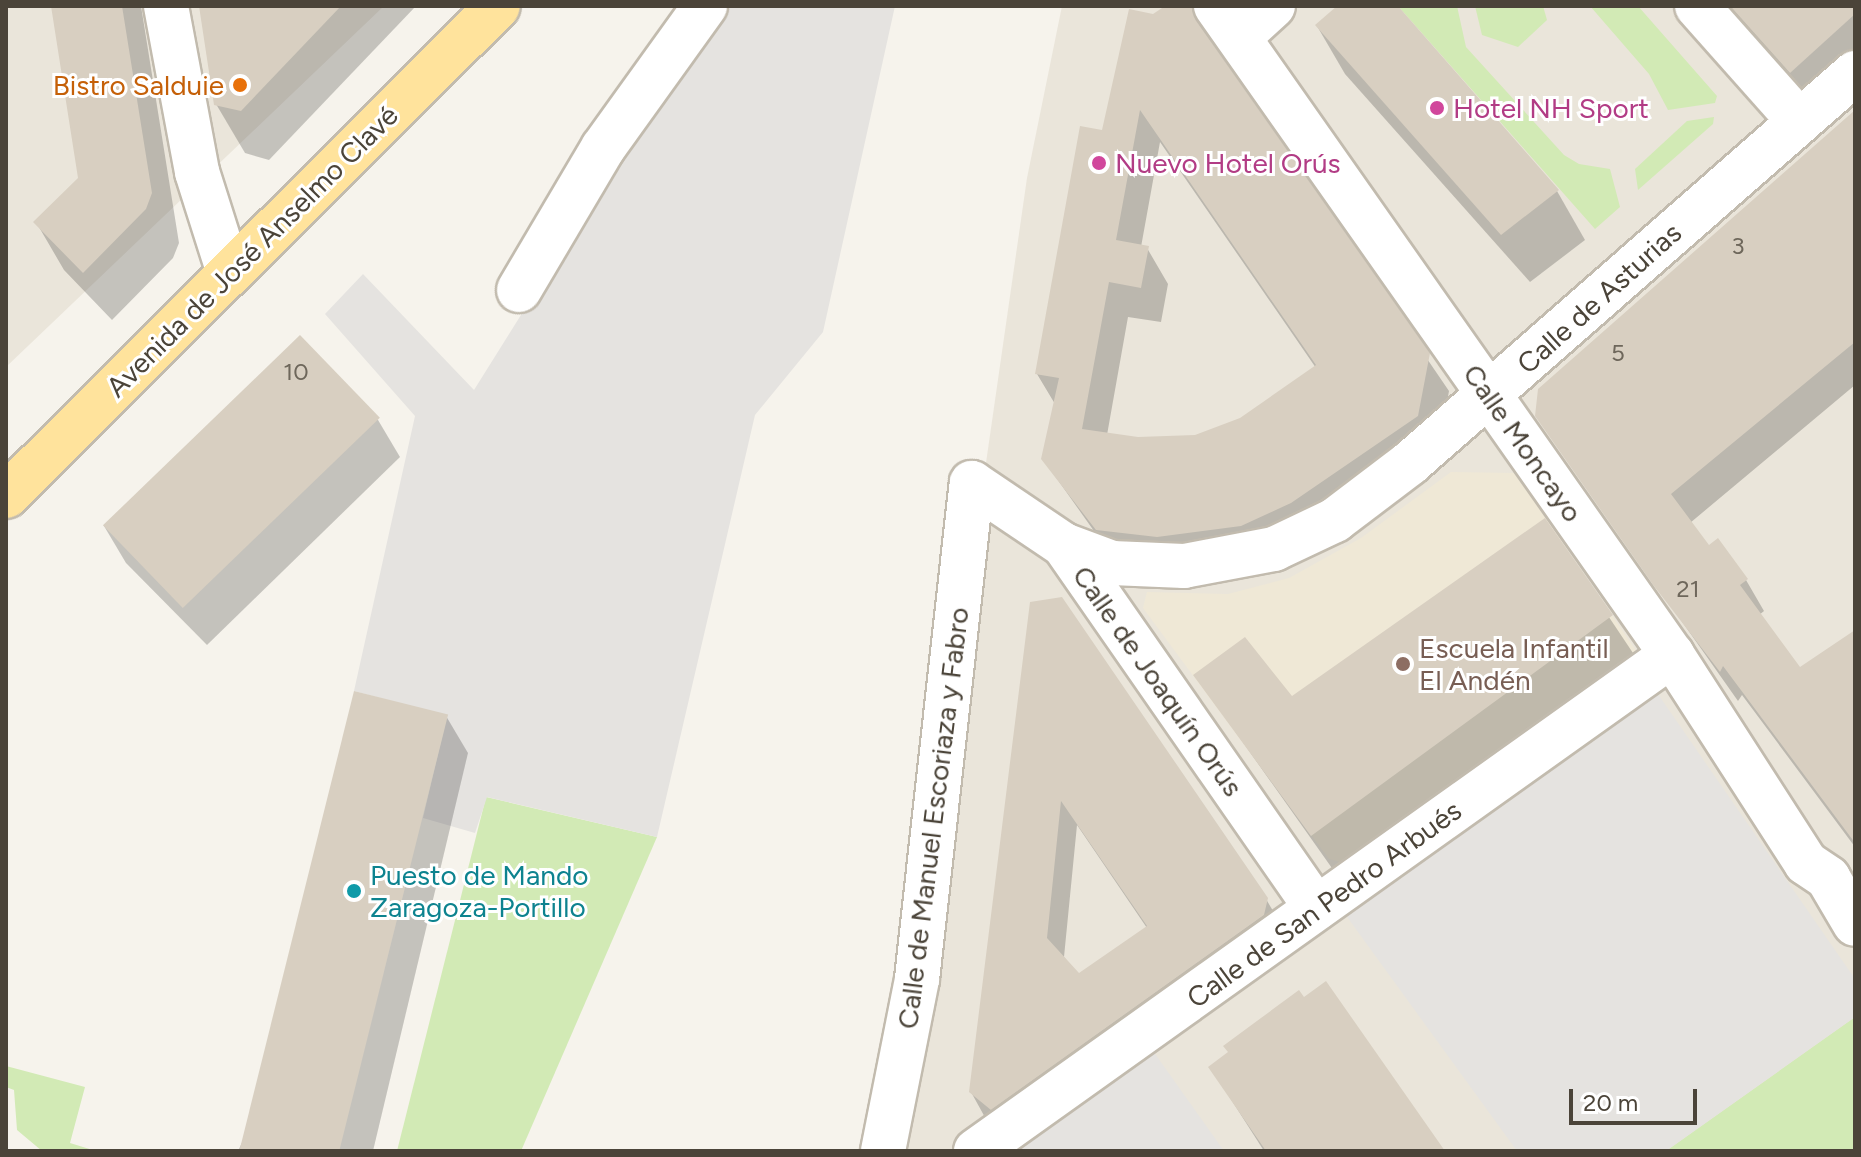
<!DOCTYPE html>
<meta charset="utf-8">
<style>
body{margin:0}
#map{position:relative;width:1861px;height:1157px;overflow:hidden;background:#f6f3ec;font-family:Figtree,sans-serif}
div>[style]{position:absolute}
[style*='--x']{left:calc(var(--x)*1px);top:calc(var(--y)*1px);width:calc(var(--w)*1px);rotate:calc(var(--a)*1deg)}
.residential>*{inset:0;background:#eae5da}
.education>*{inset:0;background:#efe8d6}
.green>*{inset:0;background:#d2eab5}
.parking>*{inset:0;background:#e5e3e0}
.shadow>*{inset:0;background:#0003}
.building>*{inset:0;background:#d8cfc1;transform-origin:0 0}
.roads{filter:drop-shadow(2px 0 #c2bbae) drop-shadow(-2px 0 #c2bbae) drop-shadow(0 2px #c2bbae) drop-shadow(0 -2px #c2bbae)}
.minor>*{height:44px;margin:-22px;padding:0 22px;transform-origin:22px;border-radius:22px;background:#fff}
.major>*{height:44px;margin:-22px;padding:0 22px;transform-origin:22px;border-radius:22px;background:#ffe39c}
.dots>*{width:22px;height:22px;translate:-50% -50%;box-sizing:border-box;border:4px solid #fff;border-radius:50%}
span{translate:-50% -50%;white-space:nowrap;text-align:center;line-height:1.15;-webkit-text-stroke:6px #fff;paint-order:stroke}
.number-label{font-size:24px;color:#6e675b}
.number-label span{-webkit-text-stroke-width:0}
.food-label{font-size:28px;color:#c56008}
.right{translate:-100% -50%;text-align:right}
.hotel-label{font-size:28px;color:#b23c85}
.left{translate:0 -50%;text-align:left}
.street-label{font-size:28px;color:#4b4439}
.education-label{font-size:28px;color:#785e54}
.culture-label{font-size:28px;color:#0d838f}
.frame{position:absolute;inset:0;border:8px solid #4b4439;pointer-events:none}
.scale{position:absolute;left:1569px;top:1089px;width:128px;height:36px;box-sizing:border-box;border:4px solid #4b4439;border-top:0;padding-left:10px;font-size:24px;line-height:28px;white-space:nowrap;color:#4b4439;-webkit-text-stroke:6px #fff;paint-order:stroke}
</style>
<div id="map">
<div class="residential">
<div style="clip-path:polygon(6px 6px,384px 6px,6px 367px)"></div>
<div style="clip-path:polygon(1062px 6px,1855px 6px,1855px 1151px,887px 1151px,1027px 178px)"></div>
</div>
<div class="education">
<div style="clip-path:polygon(1451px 472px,1515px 473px,1637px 652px,1348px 864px,1329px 859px,1143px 608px,1147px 592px,1228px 594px,1289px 578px,1361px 538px)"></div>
</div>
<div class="green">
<div style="clip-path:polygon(1398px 6px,1457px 6px,1466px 47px,1564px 155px,1579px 164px,1610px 169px,1620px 207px,1595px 229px)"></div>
<div style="clip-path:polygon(1475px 6px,1543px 6px,1547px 20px,1518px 47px,1482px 35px)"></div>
<div style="clip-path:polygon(1590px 6px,1638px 6px,1717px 96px,1715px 103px,1668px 110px,1649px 74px)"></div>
<div style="clip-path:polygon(1714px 117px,1713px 124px,1638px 190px,1635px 169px,1687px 121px)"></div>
<div style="clip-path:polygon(486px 797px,657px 837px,521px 1151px,397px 1151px)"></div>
<div style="clip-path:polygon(1855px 1017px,1855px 1151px,1666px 1151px)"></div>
<div style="clip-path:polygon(6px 1066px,85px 1087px,70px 1143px,96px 1151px,42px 1151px,17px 1130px,14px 1090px,6px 1087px)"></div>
</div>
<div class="parking">
<div style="clip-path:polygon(726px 6px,895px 6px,823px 332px,755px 415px,657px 837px,487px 797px,475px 833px,423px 818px,447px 716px,354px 691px,415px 416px,325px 314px,363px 274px,474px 390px,621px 155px)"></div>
<div style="clip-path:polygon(1653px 687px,1855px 979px,1855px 1017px,1666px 1151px,1517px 1151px,1342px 910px)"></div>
<div style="clip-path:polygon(1153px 1051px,1224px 1151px,1008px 1151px)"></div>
</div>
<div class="shadow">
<div style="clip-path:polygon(53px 6px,141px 6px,179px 243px,173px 258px,112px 320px,64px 270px,36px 222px,80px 179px)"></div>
<div style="clip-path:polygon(201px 6px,416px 6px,269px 160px,245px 153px,216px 104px)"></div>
<div style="clip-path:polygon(evenodd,1168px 6px,1292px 6px,1213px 31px,1211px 42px,1449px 391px,1438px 452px,1287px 551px,1118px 565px,1043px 459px,1055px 404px,1037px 374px,1103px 132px,1154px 16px,1168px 6px,1160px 142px,1316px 368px,1241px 420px,1196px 437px,1138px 439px,1107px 435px,1128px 317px,1161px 322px,1168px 284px,1147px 248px,1141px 247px,1160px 142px)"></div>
<div style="clip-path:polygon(1340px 6px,1395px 6px,1557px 191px,1585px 240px,1530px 282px,1345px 74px,1317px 26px)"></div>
<div style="clip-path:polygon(1722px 6px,1855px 6px,1855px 68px,1812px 107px)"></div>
<div style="clip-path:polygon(1855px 113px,1855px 385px,1690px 523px,1708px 548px,1746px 580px,1764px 611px,1759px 615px,1800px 670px,1855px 633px,1855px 847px,1742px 695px,1738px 701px,1537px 416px)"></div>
<div style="clip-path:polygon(300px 338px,378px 420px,400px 457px,207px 645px,126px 563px,104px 526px)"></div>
<div style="clip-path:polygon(1544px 520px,1633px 653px,1334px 871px,1196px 676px,1292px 699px)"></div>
<div style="clip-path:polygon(evenodd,1032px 604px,1266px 899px,1283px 928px,987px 1121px,971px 1092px,1032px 604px,1077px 825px,1147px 928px,1078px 975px,1064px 957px,1077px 825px)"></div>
<div style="clip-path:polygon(446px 716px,468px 753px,373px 1151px,238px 1151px)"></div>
<div style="clip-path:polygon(1211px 1068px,1443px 1151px,1264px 1151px)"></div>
</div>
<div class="building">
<div style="clip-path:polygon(51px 6px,122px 6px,152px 193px,146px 209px,83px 273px,33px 222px,78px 178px)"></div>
<div style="clip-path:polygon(199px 6px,341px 6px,241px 111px,214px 105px)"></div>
<div style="clip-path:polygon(evenodd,1165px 6px,1191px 6px,1196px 20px,1430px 353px,1418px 416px,1291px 503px,1241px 526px,1157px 537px,1096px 530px,1041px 459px,1059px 378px,1035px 374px,1080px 126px,1102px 130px,1129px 9px,1153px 14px,1165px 6px,1140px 110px,1316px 365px,1240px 418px,1195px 435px,1138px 437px,1082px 429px,1109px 282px,1141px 288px,1149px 246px,1116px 240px,1140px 110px)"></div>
<div style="clip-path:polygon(1337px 6px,1398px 6px,1559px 190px,1501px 235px,1315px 25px)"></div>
<div style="clip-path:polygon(1730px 6px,1855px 6px,1855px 14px,1790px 73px)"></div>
<div style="clip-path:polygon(1855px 110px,1855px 342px,1671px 494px,1709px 545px,1718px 538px,1748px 579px,1740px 585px,1800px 667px,1855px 630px,1855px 843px,1723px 666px,1720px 672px,1654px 586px,1535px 416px,1538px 389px)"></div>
<div style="left:300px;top:335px;width:115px;height:274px;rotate:46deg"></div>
<div style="clip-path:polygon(1545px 518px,1613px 615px,1311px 836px,1193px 675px,1245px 637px,1292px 696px)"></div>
<div style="clip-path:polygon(evenodd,1062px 597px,1268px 898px,1264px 915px,991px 1110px,969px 1092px,1030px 602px,1062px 597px,1061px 801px,1147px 926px,1079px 973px,1047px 938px,1061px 801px)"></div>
<div style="left:354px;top:691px;width:97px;height:475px;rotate:14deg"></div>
<div style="clip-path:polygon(1326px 981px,1445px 1151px,1266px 1151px,1208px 1067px,1228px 1052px,1223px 1046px,1299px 990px,1304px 997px)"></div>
</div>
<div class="roads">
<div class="minor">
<div style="--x:166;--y:6;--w:169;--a:79.4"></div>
<div style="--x:197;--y:172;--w:106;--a:72.4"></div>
<div style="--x:1216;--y:6;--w:793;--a:54.91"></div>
<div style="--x:1672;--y:655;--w:247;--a:57.2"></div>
<div style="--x:1806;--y:863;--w:27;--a:34"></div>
<div style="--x:1697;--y:6;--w:154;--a:48.4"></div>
<div style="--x:1239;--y:37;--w:46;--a:-42.4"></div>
<div style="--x:519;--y:290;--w:165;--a:-59.4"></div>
<div style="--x:603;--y:148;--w:175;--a:-54.3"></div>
<div style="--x:1064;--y:545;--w:51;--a:20.6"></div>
<div style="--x:1112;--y:563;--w:72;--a:2.4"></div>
<div style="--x:1184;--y:566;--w:92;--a:-10.7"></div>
<div style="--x:1274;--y:549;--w:68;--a:-25.4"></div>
<div style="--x:1335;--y:520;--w:94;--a:-37.2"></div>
<div style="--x:1410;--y:463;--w:592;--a:-41.23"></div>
<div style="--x:1828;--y:878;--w:53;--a:59.6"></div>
<div style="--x:883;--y:1151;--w:175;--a:-78.8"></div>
<div style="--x:917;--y:979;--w:499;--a:-83.7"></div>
<div style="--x:972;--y:483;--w:111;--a:34"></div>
<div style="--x:1064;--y:545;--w:442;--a:55.2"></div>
<div style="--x:976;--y:1151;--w:855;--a:-35.48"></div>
</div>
<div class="major">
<div style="--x:6;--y:496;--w:694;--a:-44.88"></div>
</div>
</div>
<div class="dots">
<div style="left:240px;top:85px;background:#e8710a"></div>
<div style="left:1437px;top:108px;background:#d1479c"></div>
<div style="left:1099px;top:163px;background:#d1479c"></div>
<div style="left:1403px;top:664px;background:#8d6e63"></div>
<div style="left:354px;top:891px;background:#0f9aa8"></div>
</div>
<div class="number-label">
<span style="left:1738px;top:246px">3</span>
<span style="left:1618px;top:353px">5</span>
<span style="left:296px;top:372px">10</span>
<span style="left:1688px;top:589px">21</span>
</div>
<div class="food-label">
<span class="right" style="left:224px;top:85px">Bistro Salduie</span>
</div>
<div class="hotel-label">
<span class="left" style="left:1453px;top:108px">Hotel NH Sport</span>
<span class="left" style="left:1115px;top:163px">Nuevo Hotel Orús</span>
</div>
<div class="street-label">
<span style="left:252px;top:251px;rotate:-45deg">Avenida de José Anselmo Clavé</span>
<span style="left:1599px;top:298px;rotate:-42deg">Calle de Asturias</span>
<span style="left:1523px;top:443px;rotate:55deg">Calle Moncayo</span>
<span style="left:1158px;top:681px;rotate:55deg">Calle de Joaquín Orús</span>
<span style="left:933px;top:818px;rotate:-83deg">Calle de Manuel Escoriaza y Fabro</span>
<span style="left:1324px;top:904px;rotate:-36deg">Calle de San Pedro Arbués</span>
</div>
<div class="education-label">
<span class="left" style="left:1419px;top:664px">Escuela Infantil<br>El Andén</span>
</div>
<div class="culture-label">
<span class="left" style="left:370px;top:891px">Puesto de Mando<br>Zaragoza-Portillo</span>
</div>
<div class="frame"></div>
<div class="scale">20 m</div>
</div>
